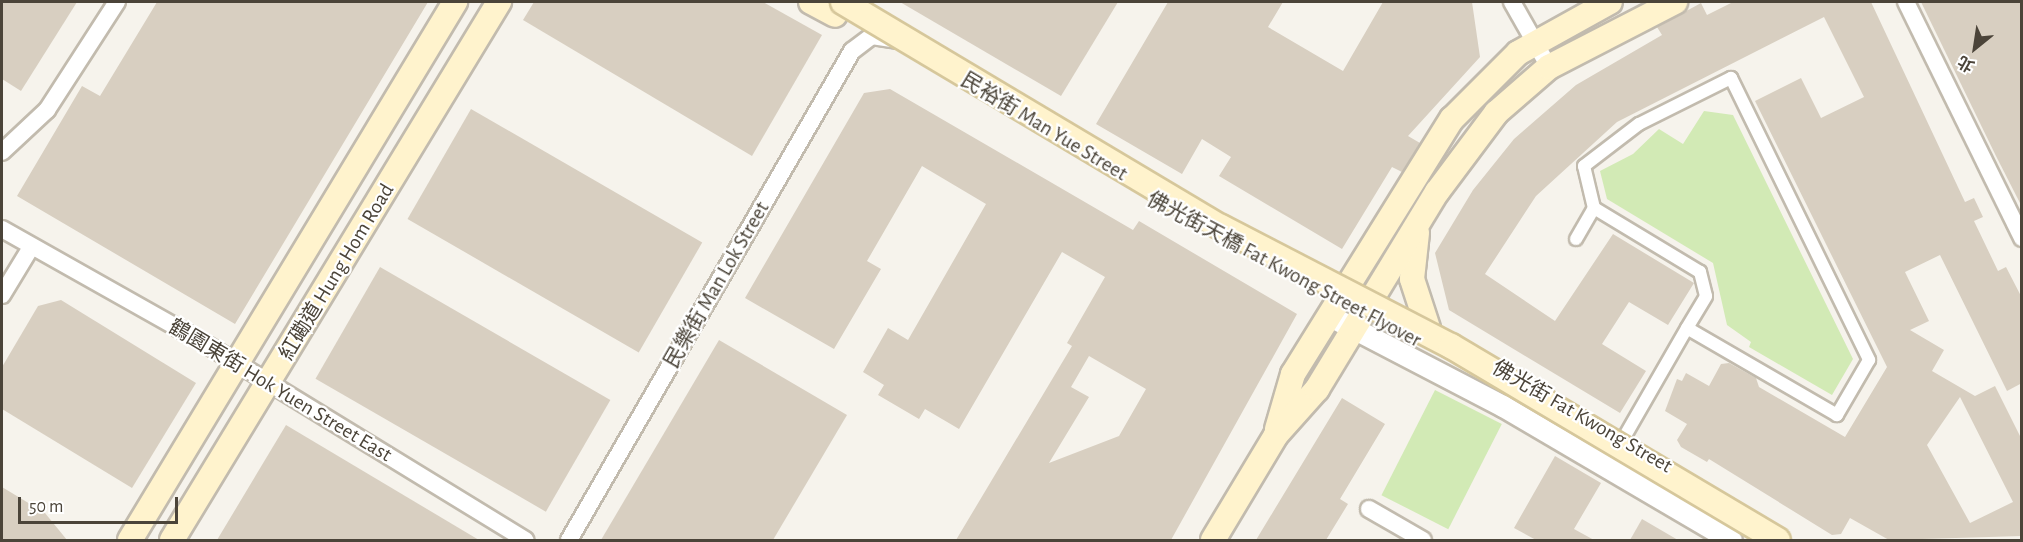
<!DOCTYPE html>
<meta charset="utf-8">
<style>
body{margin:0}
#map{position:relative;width:2023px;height:542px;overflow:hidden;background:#f6f3ec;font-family:"Alegreya Sans","Noto Sans TC",sans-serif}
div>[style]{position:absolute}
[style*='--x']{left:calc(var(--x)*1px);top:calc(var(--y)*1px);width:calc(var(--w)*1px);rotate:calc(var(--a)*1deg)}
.green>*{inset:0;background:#d2eab5;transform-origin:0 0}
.building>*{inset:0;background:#d8cfc1;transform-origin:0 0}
.roads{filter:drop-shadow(2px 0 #c2bbae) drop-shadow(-2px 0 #c2bbae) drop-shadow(0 2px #c2bbae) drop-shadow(0 -2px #c2bbae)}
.pedestrian>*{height:12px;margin:-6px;padding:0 6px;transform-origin:6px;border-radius:6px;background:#fff}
.minor>*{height:16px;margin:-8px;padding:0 8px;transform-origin:8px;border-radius:8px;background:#fff}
.tertiary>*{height:21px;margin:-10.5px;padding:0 10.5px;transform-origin:10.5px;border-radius:10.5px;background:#fff}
.secondary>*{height:24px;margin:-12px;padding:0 12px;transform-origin:12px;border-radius:12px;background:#fff3cd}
.bridges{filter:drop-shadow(2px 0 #d6c79b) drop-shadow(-2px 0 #d6c79b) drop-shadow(0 2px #d6c79b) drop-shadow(0 -2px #d6c79b)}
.secondary-bridge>*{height:24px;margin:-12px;padding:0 12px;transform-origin:12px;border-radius:12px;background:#fff3cd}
span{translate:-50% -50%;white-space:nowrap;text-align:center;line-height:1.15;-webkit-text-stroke:4.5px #fff;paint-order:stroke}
.street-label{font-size:21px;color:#4b4439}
.frame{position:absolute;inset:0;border:3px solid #4b4439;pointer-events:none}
.north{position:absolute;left:1945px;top:18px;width:60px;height:60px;-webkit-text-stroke:4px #fff;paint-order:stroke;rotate:210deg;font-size:16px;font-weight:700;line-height:24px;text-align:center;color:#4b4439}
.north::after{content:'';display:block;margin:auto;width:21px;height:27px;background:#4b4439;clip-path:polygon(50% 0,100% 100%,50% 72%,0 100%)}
.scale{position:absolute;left:18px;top:497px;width:160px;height:27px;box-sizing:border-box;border:3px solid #4b4439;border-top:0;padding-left:8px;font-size:18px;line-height:21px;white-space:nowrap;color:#4b4439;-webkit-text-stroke:4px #fff;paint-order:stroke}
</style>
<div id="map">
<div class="green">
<div style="clip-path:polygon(1704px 111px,1733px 115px,1853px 359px,1832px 395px,1749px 347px,1751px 342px,1727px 325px,1713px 263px,1607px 199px,1600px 171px,1633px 154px,1659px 129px,1683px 144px)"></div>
<div style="left:1435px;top:390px;width:75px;height:118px;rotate:27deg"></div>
</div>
<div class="building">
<div style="clip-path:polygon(2px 2px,77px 2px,21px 91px,2px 79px)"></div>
<div style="clip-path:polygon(157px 2px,428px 2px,235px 324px,17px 196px,82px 86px,100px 96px)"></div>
<div style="clip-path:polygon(534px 2px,763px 2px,822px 35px,752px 156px,523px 20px)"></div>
<div style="clip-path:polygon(900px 2px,1118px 2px,1061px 96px)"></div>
<div style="clip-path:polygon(1168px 2px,1283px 2px,1268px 27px,1343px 71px,1383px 2px,1472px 2px,1480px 57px,1408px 136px,1420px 143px,1402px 172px,1392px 167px,1342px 249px,1219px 176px,1231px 157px,1202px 139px,1182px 174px,1096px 124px)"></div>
<div style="clip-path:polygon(evenodd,1733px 2px,1871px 2px,1965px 202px,1974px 198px,1983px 217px,1974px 221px,1998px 271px,2006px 267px,2022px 298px,2022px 383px,2007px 391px,1940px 255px,1905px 272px,1929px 321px,1910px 330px,1944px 350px,1932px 371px,1975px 396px,1995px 386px,2022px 440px,2022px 536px,1889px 540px,1850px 518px,1841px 534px,1832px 535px,1709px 459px,1707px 462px,1681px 447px,1677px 440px,1687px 424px,1665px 411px,1677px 379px,1682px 381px,1686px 373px,1709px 386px,1721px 364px,1729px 363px,1756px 378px,1759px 387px,1845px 437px,1887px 367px,1755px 101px,1801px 78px,1821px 118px,1864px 97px,1824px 17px,1617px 122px,1536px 196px,1485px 274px,1555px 321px,1613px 234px,1694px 283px,1668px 325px,1629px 302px,1602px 344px,1646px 371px,1620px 413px,1449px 310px,1435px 253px,1473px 190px,1514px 139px,1576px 85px,1662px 35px,1657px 27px,1701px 3px,1707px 15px,1733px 2px,1960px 397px,2013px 502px,1970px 523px,1927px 445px,1960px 397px)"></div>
<div style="clip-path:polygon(1921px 2px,2022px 2px,2022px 207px,1996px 156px)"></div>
<div style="clip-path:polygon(evenodd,890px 89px,1133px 230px,1139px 221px,1297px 314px,1171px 540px,956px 540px,1072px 346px,1067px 343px,1105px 277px,1062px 252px,959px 429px,925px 409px,919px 419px,878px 395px,884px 385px,863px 372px,888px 328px,908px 340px,986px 204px,922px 166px,867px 261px,881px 269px,834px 349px,745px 298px,864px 93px,890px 89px,1089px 356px,1146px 389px,1119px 436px,1049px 463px,1089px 397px,1071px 387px,1089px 356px)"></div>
<div style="left:471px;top:109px;width:267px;height:127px;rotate:30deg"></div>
<div style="left:380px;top:267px;width:266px;height:129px;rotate:30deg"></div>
<div style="clip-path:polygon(61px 300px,196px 383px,132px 488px,2px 409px,2px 367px,38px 306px)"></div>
<div style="clip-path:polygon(719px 340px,847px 415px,773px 540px,601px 540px)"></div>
<div style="clip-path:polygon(1342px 398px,1385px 424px,1340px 499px,1348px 504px,1326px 540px,1256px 540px)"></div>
<div style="clip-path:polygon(286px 425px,479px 540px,217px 540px)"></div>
<div style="clip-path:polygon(1555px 456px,1601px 483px,1574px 529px,1594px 540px,1536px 540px,1514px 528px)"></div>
<div style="clip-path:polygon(2px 487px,45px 513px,67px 540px,2px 540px)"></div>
<div style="clip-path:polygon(1642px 519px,1678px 540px,1630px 540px)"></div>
</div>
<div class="roads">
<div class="pedestrian">
<div style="--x:1576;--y:239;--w:36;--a:-60"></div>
<div style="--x:1618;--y:448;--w:138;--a:-60.1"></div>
<div style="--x:1687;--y:328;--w:37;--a:-59"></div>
<div style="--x:1706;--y:296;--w:25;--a:-104"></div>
<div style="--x:1700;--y:272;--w:124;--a:-148.9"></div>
<div style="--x:1594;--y:208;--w:43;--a:-103.4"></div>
<div style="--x:1584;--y:166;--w:69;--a:-37.4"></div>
<div style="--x:1639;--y:124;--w:103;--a:-26.6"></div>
<div style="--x:1731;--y:78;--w:314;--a:63.9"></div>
<div style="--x:1869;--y:360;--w:64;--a:120.2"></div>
<div style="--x:1837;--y:415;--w:173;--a:-149.9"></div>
</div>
<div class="minor">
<div style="--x:1512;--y:2;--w:75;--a:60.4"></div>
<div style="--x:1906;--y:2;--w:263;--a:63.8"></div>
<div style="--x:2;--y:152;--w:62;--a:-43"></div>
<div style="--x:47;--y:110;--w:129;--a:-57.1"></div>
<div style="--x:2;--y:229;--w:232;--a:29.4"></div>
<div style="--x:204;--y:343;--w:377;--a:31.5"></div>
<div style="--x:2;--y:295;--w:54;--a:-58.7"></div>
<div style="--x:1369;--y:509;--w:62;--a:29.9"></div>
<div style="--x:569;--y:540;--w:565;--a:-59.94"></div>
<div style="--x:852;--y:51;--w:25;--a:-37"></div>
<div style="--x:872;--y:36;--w:25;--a:9"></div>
</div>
<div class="tertiary">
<div style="--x:1328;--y:315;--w:197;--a:27.5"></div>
<div style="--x:1503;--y:406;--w:264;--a:30.4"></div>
</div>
<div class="secondary">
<div style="--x:811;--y:2;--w:27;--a:28"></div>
<div style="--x:1417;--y:233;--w:46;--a:96.2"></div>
<div style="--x:1412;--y:279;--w:52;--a:71.9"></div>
<div style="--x:1277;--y:429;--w:57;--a:-73.8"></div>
<div style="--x:1293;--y:374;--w:301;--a:-58.1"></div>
<div style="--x:1452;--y:119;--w:93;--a:-45"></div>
<div style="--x:1518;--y:53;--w:105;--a:-29"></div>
<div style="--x:130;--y:540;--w:629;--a:-58.86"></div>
<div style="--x:172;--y:540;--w:630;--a:-58.71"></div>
<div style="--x:1213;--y:540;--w:122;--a:-59"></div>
<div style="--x:1276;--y:435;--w:62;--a:-48.3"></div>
<div style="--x:1317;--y:389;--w:231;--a:-58.7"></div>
<div style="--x:1437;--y:192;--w:99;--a:-53.2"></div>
<div style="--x:1496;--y:113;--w:70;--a:-41"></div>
<div style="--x:1549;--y:67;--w:142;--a:-27.3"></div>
</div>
</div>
<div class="bridges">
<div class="secondary-bridge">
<div style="--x:843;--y:2;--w:440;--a:30.8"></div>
<div style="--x:1221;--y:227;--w:259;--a:27.4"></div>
<div style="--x:1451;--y:346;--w:380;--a:30.7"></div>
</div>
</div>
<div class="street-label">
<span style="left:1044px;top:127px;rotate:31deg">民裕街 Man Yue Street</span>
<span style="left:1284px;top:270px;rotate:28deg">佛光街天橋 Fat Kwong Street Flyover</span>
<span style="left:337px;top:272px;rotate:-59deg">紅磡道 Hung Hom Road</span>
<span style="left:717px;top:285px;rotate:-60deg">民樂街 Man Lok Street</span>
<span style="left:280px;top:391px;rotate:31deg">鶴園東街 Hok Yuen Street East</span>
<span style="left:1582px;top:417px;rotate:30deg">佛光街 Fat Kwong Street</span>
</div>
<div class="frame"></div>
<div class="north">北</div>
<div class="scale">50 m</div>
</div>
